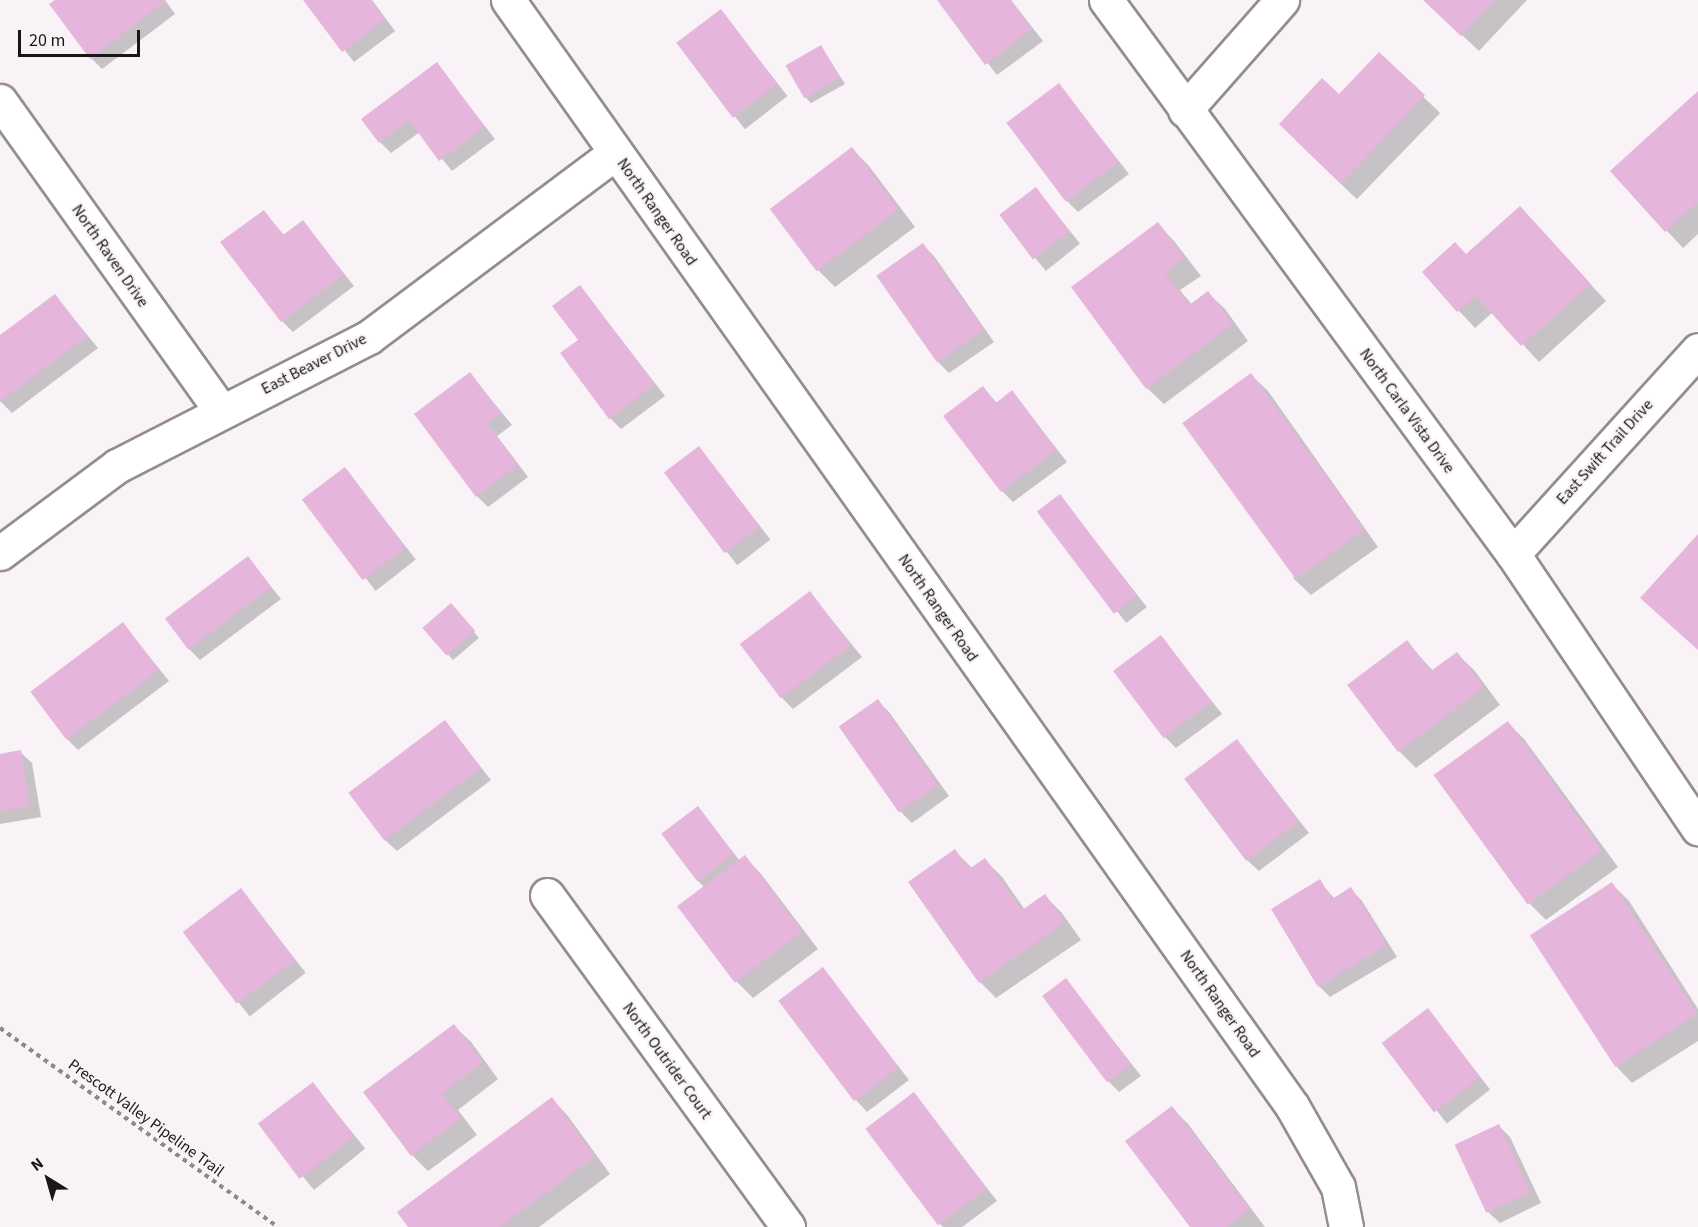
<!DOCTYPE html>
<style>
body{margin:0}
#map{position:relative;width:1698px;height:1227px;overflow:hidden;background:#f9f3f8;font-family:"Source Sans 3",sans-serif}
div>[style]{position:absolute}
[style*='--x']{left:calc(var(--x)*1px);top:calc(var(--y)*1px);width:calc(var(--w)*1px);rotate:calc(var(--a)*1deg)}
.shadow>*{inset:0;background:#0003;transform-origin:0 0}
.building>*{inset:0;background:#e5b5db;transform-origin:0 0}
.path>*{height:4px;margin-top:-2px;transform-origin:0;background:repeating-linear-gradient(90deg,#8c888b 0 4.5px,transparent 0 9px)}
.roads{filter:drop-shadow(2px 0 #938d92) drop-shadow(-2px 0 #938d92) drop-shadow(0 2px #938d92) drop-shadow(0 -2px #938d92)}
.minor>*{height:33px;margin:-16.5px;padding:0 16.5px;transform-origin:16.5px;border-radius:16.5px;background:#fff}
.tertiary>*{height:33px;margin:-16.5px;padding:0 16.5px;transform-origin:16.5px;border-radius:16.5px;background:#fff}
span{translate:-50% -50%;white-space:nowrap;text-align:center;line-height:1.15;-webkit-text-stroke:4.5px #f9f3f8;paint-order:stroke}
.street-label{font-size:16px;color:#181617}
.north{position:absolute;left:18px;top:1149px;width:60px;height:60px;-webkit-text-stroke:4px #f9f3f8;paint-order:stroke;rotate:323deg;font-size:16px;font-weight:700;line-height:24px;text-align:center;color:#181617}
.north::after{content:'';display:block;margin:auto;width:21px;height:27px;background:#181617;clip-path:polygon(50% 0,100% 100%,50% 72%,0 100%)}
.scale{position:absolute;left:18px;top:30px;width:122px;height:27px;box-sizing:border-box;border:3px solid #181617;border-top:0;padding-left:8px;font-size:18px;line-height:21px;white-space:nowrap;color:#181617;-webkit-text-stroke:4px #f9f3f8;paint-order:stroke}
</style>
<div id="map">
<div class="shadow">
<div style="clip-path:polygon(57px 0,165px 0,175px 14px,102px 69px,91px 58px)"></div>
<div style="clip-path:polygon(305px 0,372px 0,395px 31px,354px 62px)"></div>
<div style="clip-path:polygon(938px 0,1011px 0,1043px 41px,997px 75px)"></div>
<div style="clip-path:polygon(1425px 0,1527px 0,1479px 51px)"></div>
<div style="left:721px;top:11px;width:108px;height:54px;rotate:52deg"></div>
<div style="clip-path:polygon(821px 46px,845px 84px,811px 103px,806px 98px)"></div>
<div style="left:1379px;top:54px;width:85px;height:120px;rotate:44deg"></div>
<div style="clip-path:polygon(436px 64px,495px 139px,452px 171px,420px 132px,391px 153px,380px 142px)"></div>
<div style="clip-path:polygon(1059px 85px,1129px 174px,1078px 212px,1067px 201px)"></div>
<div style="clip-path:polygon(1698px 93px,1698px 234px,1683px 248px,1612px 172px)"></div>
<div style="clip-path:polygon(852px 149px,869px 166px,915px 227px,835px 287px,818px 270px,773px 210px)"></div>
<div style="left:1036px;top:189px;width:70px;height:44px;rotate:51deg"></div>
<div style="clip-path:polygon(1520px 208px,1606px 301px,1539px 362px,1493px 312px,1475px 328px,1424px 273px,1466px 255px)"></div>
<div style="clip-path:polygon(264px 212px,285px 236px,303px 222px,354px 286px,293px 332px,282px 321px)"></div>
<div style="clip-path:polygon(1158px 224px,1174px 241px,1201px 276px,1180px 290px,1192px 305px,1208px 293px,1225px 309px,1248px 341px,1164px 404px,1147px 388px)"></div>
<div style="clip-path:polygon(923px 245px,934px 256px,994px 342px,949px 373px,938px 362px,878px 276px)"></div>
<div style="clip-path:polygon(580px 287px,665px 396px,621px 429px,610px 418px,580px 340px)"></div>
<div style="clip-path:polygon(55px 296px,98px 348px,12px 413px,0 401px,0 337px)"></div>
<div style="clip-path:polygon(470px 374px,512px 425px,497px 436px,528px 477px,488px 507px,477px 496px)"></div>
<div style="clip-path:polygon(1251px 375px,1268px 391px,1378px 547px,1311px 595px,1294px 579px)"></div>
<div style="clip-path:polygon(983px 388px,997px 403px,1012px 392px,1067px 462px,1013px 502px,1002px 491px)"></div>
<div style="left:699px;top:448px;width:116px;height:42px;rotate:52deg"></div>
<div style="left:345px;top:469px;width:115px;height:51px;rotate:52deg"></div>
<div style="left:1060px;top:496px;width:141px;height:26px;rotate:52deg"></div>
<div style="clip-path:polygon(248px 558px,281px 599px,200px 660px,189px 649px)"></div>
<div style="clip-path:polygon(810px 593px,862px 657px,793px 709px,782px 698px)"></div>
<div style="clip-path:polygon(456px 611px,479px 638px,453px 660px,424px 628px)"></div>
<div style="clip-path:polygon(123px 624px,169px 681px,78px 750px,67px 739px)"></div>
<div style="clip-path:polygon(1161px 637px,1222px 714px,1176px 748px,1165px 737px)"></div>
<div style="clip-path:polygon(1407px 642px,1433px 671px,1457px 654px,1474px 670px,1500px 705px,1416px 768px,1399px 751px)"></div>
<div style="clip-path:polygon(878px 701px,889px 712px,949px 796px,912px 823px,901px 812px)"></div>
<div style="clip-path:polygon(445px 722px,491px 780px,397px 851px,385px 840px)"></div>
<div style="clip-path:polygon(1508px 723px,1524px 739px,1618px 867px,1546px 920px,1529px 903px)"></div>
<div style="clip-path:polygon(1237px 741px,1309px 833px,1259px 871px,1247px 860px)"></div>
<div style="clip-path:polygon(20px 752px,32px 763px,41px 817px,0 824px,0 755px)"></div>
<div style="clip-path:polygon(698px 808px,740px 861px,745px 857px,761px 874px,818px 949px,753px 998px,736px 981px,679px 907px,705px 888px,698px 881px)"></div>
<div style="clip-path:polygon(955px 851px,973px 869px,985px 860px,1002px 877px,1025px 910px,1045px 896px,1062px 913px,1081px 940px,996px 998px,980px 982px)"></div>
<div style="clip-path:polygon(1319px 881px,1335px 899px,1351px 889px,1362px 901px,1397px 957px,1330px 997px,1319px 986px)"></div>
<div style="clip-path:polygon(1612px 884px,1629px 901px,1698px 1009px,1698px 1041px,1632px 1083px,1616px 1066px)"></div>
<div style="left:241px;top:890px;width:105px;height:71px;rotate:52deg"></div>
<div style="clip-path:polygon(823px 969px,909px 1080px,867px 1112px,856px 1100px)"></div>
<div style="clip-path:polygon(1066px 980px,1141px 1076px,1119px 1092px,1108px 1081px)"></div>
<div style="left:1428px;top:1010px;width:101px;height:55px;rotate:52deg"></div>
<div style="clip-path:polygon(454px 1026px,471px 1042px,498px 1079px,458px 1110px,477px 1135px,428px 1171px,412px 1155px)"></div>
<div style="left:313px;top:1084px;width:83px;height:66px;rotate:51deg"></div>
<div style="clip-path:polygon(914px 1094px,997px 1201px,962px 1227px,943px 1227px,940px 1224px)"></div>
<div style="clip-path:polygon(552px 1099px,568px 1116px,610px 1174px,539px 1227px,410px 1227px)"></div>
<div style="clip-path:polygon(1172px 1108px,1188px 1124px,1265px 1227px,1192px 1227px)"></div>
<div style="clip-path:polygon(1499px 1126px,1510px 1137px,1541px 1203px,1500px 1223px,1488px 1212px)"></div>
</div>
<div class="building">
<div style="clip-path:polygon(55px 0,164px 0,165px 2px,90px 59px,49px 4px)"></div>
<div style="clip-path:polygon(303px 0,371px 0,385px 19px,342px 52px)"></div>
<div style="clip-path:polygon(937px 0,1010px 0,1032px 29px,985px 65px)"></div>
<div style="clip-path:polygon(1423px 0,1495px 0,1461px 36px)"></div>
<div style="left:721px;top:9px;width:94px;height:56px;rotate:53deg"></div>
<div style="left:821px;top:45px;width:38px;height:41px;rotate:60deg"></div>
<div style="clip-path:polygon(1379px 52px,1425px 95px,1341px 184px,1279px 124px,1322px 78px,1339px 94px)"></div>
<div style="clip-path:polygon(437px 62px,485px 127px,439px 161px,409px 120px,379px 143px,361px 119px)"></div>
<div style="left:1059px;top:83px;width:99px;height:66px;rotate:53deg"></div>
<div style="clip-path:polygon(1698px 91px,1698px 202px,1665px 232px,1610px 171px)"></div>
<div style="left:852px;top:147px;width:78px;height:103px;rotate:53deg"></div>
<div style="left:1036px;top:187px;width:56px;height:46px;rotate:53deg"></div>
<div style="clip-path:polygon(1520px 206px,1591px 284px,1521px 346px,1476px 296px,1457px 312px,1422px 272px,1455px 242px,1466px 254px)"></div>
<div style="clip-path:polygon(264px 210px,283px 235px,303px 220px,344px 274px,281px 322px,220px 242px)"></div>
<div style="clip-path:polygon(1158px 222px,1185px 258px,1165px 273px,1189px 305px,1208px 291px,1233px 324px,1146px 389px,1071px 287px)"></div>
<div style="left:923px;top:243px;width:106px;height:57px;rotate:55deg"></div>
<div style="clip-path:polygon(580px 285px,655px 384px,609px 419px,560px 353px,578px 340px,552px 306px)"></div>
<div style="clip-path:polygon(55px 294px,87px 336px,0 402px,0 335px)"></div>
<div style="clip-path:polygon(470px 372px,501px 413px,487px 424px,518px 465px,476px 497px,414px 414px)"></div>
<div style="left:1251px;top:373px;width:193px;height:85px;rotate:54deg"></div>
<div style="clip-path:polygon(983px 386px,996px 403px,1012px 390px,1057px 450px,1001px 492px,943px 416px)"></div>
<div style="left:699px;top:446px;width:101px;height:44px;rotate:53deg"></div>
<div style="left:345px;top:467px;width:101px;height:54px;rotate:53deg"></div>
<div style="left:1060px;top:494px;width:128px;height:29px;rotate:53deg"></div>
<div style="clip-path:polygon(1698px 534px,1698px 650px,1640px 598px)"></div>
<div style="left:248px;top:556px;width:39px;height:104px;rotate:53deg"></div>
<div style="left:810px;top:591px;width:68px;height:88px;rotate:53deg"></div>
<div style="left:451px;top:603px;width:37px;height:38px;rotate:49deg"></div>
<div style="left:123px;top:622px;width:60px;height:116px;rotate:53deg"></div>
<div style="left:1161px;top:635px;width:84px;height:60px;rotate:53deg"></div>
<div style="clip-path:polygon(1407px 640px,1431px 671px,1457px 652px,1484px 687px,1398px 752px,1347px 685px)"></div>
<div style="left:878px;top:699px;width:105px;height:48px;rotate:55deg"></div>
<div style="left:445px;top:720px;width:60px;height:121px;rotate:53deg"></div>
<div style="left:1508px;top:721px;width:160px;height:92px;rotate:54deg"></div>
<div style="left:1237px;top:739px;width:103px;height:66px;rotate:53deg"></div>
<div style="clip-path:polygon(21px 750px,30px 806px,0 811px,0 754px)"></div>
<div style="left:698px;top:806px;width:60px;height:46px;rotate:53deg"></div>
<div style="clip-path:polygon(955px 849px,969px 869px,985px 858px,1022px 910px,1045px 894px,1065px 922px,979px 983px,908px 882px)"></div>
<div style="left:745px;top:855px;width:96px;height:85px;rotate:53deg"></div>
<div style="clip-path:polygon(1320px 879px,1332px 899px,1351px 887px,1387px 945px,1318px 987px,1271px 909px)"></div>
<div style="left:1612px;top:882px;width:157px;height:98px;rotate:57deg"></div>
<div style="left:241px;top:888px;width:90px;height:73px;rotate:53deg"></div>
<div style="left:823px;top:967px;width:126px;height:56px;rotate:53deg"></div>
<div style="left:1066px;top:978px;width:108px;height:30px;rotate:53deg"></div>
<div style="left:1428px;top:1008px;width:87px;height:58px;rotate:53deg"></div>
<div style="clip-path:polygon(454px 1024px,483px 1062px,442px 1093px,461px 1118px,411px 1156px,363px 1092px)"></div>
<div style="left:313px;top:1082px;width:69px;height:69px;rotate:53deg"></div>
<div style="left:914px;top:1092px;width:121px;height:61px;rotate:53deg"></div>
<div style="clip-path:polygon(552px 1097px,595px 1157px,500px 1227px,408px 1227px,397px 1212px)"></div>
<div style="clip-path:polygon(1172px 1106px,1250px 1209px,1227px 1227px,1190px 1227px,1125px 1141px)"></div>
<div style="left:1499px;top:1124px;width:75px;height:49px;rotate:65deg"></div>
</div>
<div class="path">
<div style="--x:0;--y:1028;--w:342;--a:35.6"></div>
</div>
<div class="roads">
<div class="minor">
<div style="--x:1106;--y:0;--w:687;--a:53.7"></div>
<div style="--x:1513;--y:554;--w:331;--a:56"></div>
<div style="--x:0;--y:101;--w:381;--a:54.5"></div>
<div style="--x:1185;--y:110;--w:147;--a:-48.6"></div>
<div style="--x:0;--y:553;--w:146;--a:-36.6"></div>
<div style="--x:117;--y:466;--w:283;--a:-27.1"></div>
<div style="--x:369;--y:337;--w:307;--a:-36.8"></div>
<div style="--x:1513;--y:554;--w:275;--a:-47.8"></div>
<div style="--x:547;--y:895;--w:410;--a:54"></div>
</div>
<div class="tertiary">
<div style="--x:508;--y:0;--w:1356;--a:54.67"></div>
<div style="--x:1292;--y:1106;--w:93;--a:60.4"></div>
<div style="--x:1338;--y:1187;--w:41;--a:78.7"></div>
</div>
</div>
<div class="street-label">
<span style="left:657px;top:212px;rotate:55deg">North Ranger Road</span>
<span style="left:110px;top:256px;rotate:55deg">North Raven Drive</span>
<span style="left:314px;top:364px;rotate:-27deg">East Beaver Drive</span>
<span style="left:1407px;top:411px;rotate:54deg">North Carla Vista Drive</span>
<span style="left:1605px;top:452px;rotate:-48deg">East Swift Trail Drive</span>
<span style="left:938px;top:608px;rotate:55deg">North Ranger Road</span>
<span style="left:1220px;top:1004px;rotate:55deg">North Ranger Road</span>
<span style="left:667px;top:1061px;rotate:54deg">North Outrider Court</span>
<span style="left:146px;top:1118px;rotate:36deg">Prescott Valley Pipeline Trail</span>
</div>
<div class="north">N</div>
<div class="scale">20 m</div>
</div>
